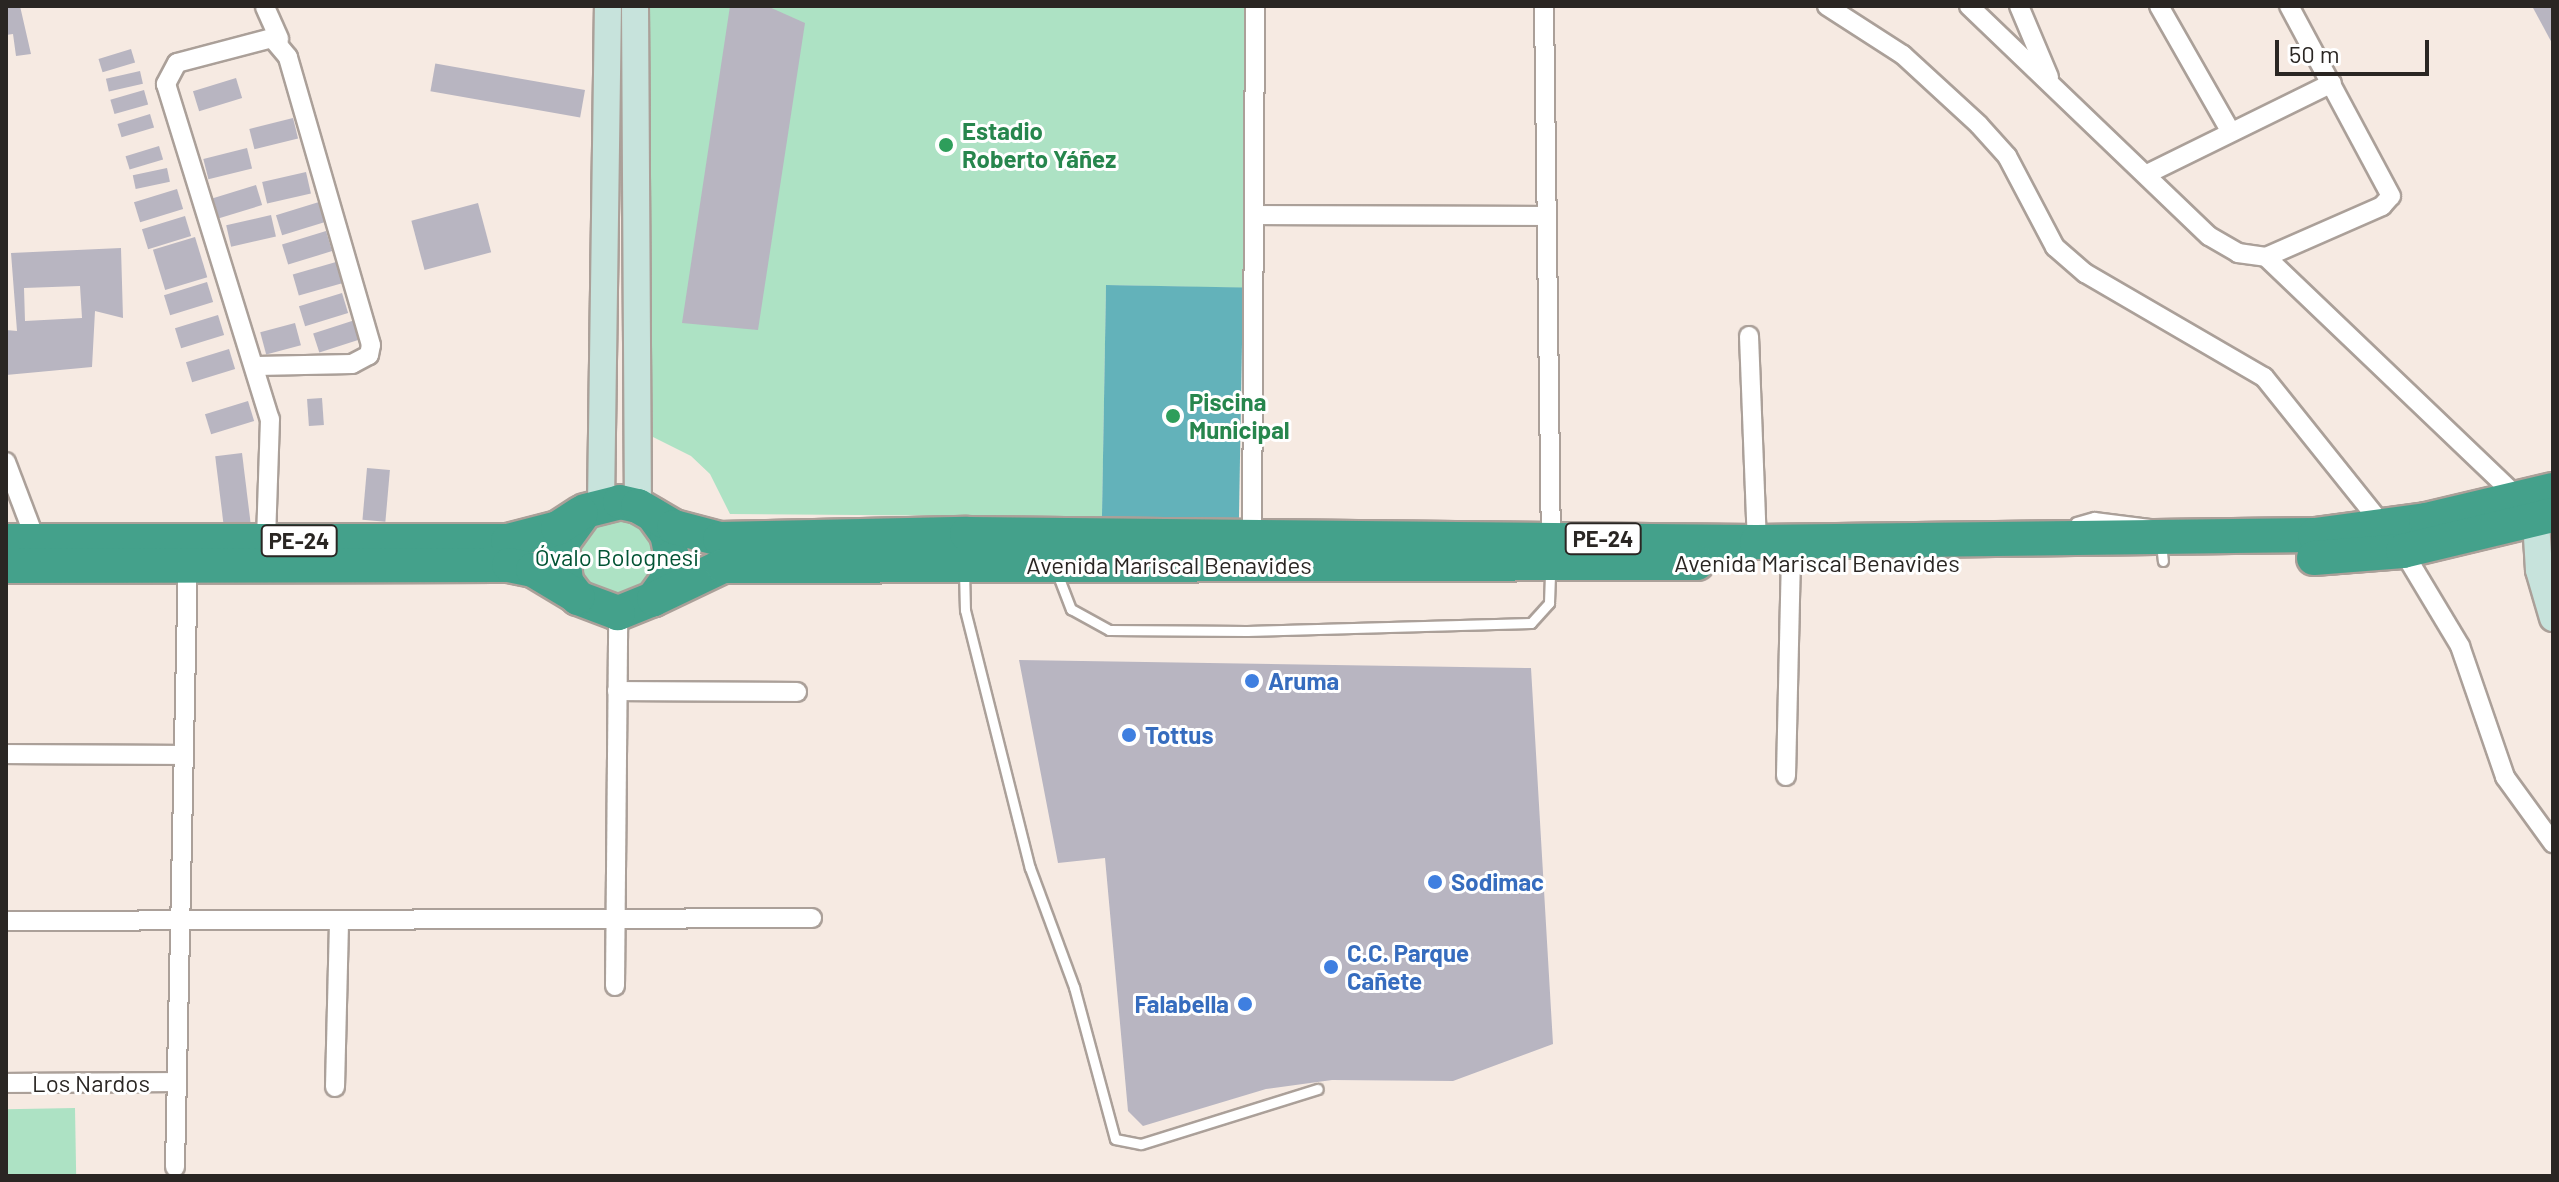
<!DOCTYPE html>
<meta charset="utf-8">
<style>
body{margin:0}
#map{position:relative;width:2559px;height:1182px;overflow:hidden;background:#f6eae2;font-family:Barlow,sans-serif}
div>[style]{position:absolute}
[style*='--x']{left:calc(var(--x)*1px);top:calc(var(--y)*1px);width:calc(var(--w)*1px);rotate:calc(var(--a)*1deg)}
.green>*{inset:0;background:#ade2c4;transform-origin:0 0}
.water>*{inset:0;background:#63b2ba;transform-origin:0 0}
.building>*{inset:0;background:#b8b5c1;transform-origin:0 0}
.roads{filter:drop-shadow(2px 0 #aba099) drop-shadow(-2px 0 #aba099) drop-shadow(0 2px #aba099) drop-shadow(0 -2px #aba099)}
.lane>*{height:9px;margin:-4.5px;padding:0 4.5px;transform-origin:4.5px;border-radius:4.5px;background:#fff}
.street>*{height:18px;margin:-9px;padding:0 9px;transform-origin:9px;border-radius:9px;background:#fff}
.secondary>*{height:26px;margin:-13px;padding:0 13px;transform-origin:13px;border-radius:13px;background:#c7e3dc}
.highway>*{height:34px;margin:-17px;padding:0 17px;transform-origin:17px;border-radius:17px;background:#44a18b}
.dots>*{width:22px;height:22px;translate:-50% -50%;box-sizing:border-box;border:4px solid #fff;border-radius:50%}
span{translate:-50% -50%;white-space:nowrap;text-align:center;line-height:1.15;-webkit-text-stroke:6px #fff;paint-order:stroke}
.shield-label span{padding:2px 6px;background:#fff;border:2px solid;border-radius:6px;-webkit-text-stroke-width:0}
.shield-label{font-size:22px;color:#2a2623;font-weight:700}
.leisure-label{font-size:24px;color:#27864d;font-weight:700}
.left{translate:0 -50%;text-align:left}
.park-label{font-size:24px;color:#025334}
.street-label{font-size:24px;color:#2a2623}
.shop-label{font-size:24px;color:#366cbe;font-weight:700}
.right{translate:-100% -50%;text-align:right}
.frame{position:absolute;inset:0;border:8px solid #2a2623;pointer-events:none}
.scale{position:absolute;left:2275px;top:40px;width:154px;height:36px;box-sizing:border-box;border:4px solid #2a2623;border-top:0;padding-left:10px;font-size:24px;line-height:28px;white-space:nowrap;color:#2a2623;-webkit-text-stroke:6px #fff;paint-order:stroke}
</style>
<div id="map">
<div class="green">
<div style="clip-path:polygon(649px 6px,1245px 6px,1243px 288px,1106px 285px,1102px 517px,730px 514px,710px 474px,691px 456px,649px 435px)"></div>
<div style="clip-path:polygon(601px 517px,641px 522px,659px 556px,642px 592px,602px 597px,579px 578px,579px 536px)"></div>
<div style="left:75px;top:1108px;width:68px;height:69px;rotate:89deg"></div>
</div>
<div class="water">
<div style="left:1106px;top:285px;width:137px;height:232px;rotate:1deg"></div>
</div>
<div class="building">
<div style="clip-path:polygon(20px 6px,31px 54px,16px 56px,13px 34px,6px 35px,6px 8px)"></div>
<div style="clip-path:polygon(730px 6px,767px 6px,805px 23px,758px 330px,682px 323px)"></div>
<div style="clip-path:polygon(2532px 6px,2553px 7px,2553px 45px)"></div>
<div style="left:131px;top:49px;width:14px;height:34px;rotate:73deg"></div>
<div style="left:140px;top:71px;width:13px;height:35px;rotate:77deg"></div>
<div style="left:236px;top:78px;width:21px;height:45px;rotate:73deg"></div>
<div style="left:144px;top:90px;width:15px;height:35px;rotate:74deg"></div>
<div style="left:585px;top:90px;width:28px;height:152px;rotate:100deg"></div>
<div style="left:150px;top:114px;width:14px;height:34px;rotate:73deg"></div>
<div style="left:293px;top:118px;width:21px;height:45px;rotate:76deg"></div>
<div style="left:159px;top:146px;width:14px;height:35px;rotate:73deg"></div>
<div style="left:247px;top:148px;width:21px;height:45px;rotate:76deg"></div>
<div style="left:167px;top:168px;width:14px;height:35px;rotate:78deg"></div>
<div style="left:306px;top:172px;width:22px;height:45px;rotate:77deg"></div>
<div style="left:256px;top:185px;width:21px;height:45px;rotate:73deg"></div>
<div style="left:177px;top:189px;width:21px;height:45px;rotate:73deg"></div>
<div style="left:319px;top:202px;width:21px;height:45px;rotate:73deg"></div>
<div style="left:478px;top:203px;width:51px;height:69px;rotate:75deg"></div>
<div style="left:271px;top:215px;width:22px;height:46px;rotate:77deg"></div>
<div style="left:185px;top:216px;width:21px;height:45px;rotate:73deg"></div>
<div style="left:326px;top:231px;width:21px;height:46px;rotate:73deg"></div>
<div style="left:195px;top:237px;width:42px;height:44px;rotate:73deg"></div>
<div style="clip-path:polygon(evenodd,121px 248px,123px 318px,95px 311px,92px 367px,6px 375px,6px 330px,17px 331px,11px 253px,121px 248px,80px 286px,82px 318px,25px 321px,24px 288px,80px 286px)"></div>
<div style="left:336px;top:262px;width:22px;height:45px;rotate:74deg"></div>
<div style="left:207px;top:282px;width:21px;height:45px;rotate:73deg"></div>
<div style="left:342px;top:293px;width:21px;height:45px;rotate:73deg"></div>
<div style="left:218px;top:315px;width:21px;height:45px;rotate:73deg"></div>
<div style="left:355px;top:320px;width:20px;height:44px;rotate:72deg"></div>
<div style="left:295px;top:323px;width:23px;height:36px;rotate:75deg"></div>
<div style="left:229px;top:349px;width:21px;height:45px;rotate:73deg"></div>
<div style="left:322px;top:398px;width:27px;height:15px;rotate:86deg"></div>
<div style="left:248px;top:401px;width:21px;height:45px;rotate:73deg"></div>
<div style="left:242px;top:453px;width:79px;height:27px;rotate:83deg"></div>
<div style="left:367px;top:468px;width:23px;height:52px;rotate:5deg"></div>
<div style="clip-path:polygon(1019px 660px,1531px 668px,1553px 1044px,1453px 1081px,1332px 1080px,1266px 1089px,1143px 1126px,1128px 1111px,1105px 858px,1058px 863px)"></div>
</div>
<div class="roads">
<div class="lane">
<div style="--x:2073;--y:531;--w:9;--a:-72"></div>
<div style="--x:2076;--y:522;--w:19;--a:-16"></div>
<div style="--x:2094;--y:517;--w:56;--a:7.1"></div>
<div style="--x:2161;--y:543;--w:18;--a:84"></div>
<div style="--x:964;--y:570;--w:40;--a:88.6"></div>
<div style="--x:965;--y:610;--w:266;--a:75.9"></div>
<div style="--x:1030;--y:868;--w:127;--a:69.7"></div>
<div style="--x:1074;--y:987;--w:157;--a:74.9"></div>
<div style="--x:1115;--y:1139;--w:26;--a:11"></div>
<div style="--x:1141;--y:1144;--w:185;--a:-17.3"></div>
<div style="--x:1057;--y:573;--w:39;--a:69"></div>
<div style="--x:1071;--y:609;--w:43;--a:28.9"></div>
<div style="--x:1109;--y:630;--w:138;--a:0.4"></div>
<div style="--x:1247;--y:631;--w:284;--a:-1.6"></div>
<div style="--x:1531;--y:623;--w:27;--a:-48"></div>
<div style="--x:1549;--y:603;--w:32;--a:-88"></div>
</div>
<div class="street">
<div style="--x:1544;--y:6;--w:539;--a:89.26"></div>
<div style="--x:1827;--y:6;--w:90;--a:32.8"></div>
<div style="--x:1903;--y:55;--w:103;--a:42.6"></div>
<div style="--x:1979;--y:125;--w:42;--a:47.9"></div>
<div style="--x:2007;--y:156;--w:103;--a:62.2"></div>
<div style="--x:2055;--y:247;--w:40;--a:41"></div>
<div style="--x:2085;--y:273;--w:207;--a:30.2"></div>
<div style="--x:2264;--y:377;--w:192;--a:51.3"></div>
<div style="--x:1969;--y:6;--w:332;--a:43.8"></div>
<div style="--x:2209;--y:236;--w:34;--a:30"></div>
<div style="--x:2238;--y:253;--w:28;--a:8"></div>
<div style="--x:2266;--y:257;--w:354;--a:43.7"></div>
<div style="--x:2019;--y:6;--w:77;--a:67.1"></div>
<div style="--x:2159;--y:6;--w:145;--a:60.3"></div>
<div style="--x:265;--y:7;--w:35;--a:66"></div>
<div style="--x:2147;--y:174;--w:206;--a:-26.2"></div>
<div style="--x:1254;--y:215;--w:293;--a:0.2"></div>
<div style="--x:2266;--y:257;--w:127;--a:-23.7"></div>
<div style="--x:2382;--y:206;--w:13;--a:-48"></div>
<div style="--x:2391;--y:196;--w:216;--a:-118.2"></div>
<div style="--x:1749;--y:336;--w:206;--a:87.8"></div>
<div style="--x:257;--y:366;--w:95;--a:-1.2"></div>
<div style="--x:352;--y:364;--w:19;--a:-28"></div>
<div style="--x:369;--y:355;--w:10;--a:-79"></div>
<div style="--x:371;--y:345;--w:300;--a:-106.1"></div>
<div style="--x:288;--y:57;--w:25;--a:-130"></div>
<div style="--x:272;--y:38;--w:98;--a:165.3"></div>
<div style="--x:177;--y:63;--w:24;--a:118"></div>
<div style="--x:166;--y:84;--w:351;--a:72.8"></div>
<div style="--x:270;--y:419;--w:122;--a:91.9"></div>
<div style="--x:6;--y:462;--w:85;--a:69.2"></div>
<div style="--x:1252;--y:543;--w:537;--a:-89.68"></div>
<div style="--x:2403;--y:551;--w:111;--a:59"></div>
<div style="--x:2460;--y:646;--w:139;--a:71"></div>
<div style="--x:2505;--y:777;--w:82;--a:54"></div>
<div style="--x:617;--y:691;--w:180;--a:0.3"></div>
<div style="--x:6;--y:754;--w:178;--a:0.3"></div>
<div style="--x:1786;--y:776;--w:213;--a:-88.7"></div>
<div style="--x:6;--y:921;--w:806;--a:-0.21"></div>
<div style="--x:615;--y:986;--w:373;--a:-89.5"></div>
<div style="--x:6;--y:1083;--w:171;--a:-0.3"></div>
<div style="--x:335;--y:1087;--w:164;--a:-88.6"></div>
<div style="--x:175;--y:1167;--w:609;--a:-88.78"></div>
</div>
<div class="secondary">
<div style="--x:635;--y:6;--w:500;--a:89.66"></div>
<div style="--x:601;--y:504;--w:498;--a:-89.2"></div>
<div style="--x:2536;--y:521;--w:49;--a:86.5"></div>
<div style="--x:2539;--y:570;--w:50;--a:73.7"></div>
</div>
<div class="highway">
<div style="--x:653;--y:515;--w:24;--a:54"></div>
<div style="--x:667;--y:534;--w:24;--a:78"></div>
<div style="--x:672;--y:557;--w:24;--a:102"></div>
<div style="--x:667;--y:580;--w:24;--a:126"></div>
<div style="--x:653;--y:599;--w:38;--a:158"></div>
<div style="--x:618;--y:613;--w:43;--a:-159.4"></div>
<div style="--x:578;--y:598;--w:20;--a:-127"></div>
<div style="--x:566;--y:582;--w:39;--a:-96"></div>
<div style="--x:562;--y:543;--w:39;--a:-54"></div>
<div style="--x:585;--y:511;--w:36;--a:-14"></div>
<div style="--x:620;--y:502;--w:18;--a:13"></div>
<div style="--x:638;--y:506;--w:42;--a:30.3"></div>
<div style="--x:674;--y:527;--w:48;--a:14.6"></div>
<div style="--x:720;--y:539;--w:247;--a:-1.2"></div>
<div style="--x:967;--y:534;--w:790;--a:0.58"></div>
<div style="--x:1757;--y:542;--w:558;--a:-0.72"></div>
<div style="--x:2315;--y:535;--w:112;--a:-7.7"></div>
<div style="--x:2426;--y:520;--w:130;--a:-13.3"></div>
<div style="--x:6;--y:541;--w:502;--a:0"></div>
<div style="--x:508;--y:541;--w:52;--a:-14.6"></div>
<div style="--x:558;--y:528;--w:27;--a:-33"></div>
<div style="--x:2314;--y:558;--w:89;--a:-4.5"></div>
<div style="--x:2403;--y:551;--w:154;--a:-13.5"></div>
<div style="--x:6;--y:566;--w:503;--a:-0.11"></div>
<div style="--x:509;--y:565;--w:25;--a:12"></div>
<div style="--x:533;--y:570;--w:52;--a:31"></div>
<div style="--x:654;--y:599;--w:76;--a:-25.6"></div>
<div style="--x:723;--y:566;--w:974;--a:-0.18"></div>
</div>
</div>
<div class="dots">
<div style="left:946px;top:145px;background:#2e9e5b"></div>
<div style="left:1173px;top:416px;background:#2e9e5b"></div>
<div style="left:1252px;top:681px;background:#3f7fe0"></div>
<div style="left:1129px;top:735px;background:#3f7fe0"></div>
<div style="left:1435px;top:882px;background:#3f7fe0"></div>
<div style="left:1331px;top:967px;background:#3f7fe0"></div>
<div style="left:1245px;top:1004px;background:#3f7fe0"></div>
</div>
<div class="shield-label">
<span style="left:1603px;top:539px">PE-24</span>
<span style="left:299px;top:541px">PE-24</span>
</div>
<div class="leisure-label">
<span class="left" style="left:962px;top:145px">Estadio<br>Roberto Yáñez</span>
<span class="left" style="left:1189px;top:416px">Piscina<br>Municipal</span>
</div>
<div class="park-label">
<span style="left:617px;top:557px">Óvalo Bolognesi</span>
</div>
<div class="street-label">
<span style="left:1817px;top:563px">Avenida Mariscal Benavides</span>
<span style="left:1169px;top:565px">Avenida Mariscal Benavides</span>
<span style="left:91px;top:1083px">Los Nardos</span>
</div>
<div class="shop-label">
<span class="left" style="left:1268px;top:681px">Aruma</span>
<span class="left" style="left:1145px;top:735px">Tottus</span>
<span class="left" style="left:1451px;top:882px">Sodimac</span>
<span class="left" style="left:1347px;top:967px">C.C. Parque<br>Cañete</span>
<span class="right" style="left:1229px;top:1004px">Falabella</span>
</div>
<div class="frame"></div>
<div class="scale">50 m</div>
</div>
